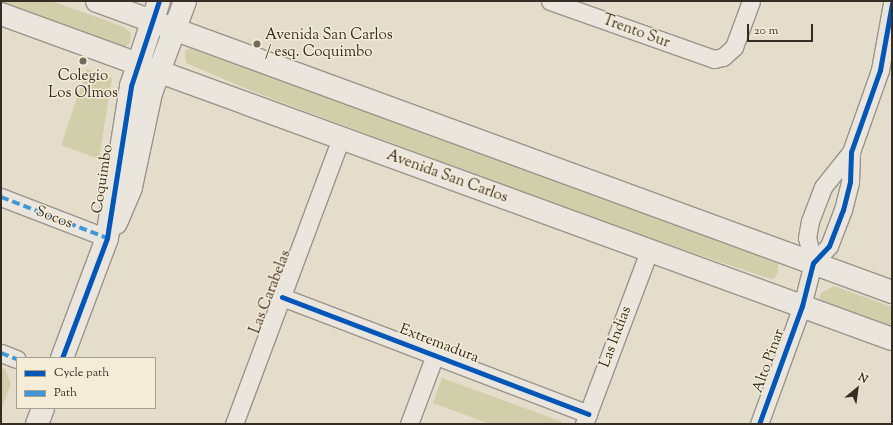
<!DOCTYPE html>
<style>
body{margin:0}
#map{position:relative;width:893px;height:425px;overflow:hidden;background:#e4ddcc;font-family:"Sorts Mill Goudy",serif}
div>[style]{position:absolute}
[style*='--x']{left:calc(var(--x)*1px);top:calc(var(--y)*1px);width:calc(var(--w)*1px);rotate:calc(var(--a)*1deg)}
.green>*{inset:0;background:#d1ceaa}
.roads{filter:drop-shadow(1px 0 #999489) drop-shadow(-1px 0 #999489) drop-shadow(0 1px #999489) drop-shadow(0 -1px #999489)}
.street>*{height:17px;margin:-8.5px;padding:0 8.5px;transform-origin:8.5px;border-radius:8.5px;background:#eae6de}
.secondary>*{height:22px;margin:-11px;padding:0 11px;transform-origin:11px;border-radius:11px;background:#eae6de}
.quiet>*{height:4px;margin-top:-2px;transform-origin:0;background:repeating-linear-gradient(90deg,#3e96d6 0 8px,transparent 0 12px)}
.cycleway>*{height:5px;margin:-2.5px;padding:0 2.5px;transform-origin:2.5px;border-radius:2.5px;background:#0057b8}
.dots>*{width:11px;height:11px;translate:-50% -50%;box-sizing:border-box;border:2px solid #f5ecd7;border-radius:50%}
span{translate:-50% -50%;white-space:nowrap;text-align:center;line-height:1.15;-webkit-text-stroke:3px #f5ecd7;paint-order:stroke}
.street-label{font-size:15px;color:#352d23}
.poi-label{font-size:15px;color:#352d23}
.left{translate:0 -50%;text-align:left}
.frame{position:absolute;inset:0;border:2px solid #352d23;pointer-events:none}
.legend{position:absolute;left:16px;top:357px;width:140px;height:52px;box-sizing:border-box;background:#f5ecd7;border:1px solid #a8a08f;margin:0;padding:5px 7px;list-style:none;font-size:12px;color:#352d23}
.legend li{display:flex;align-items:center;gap:8px;height:20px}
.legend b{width:20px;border:1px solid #a8a08f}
.north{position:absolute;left:837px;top:369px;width:40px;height:40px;-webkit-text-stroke:3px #f5ecd7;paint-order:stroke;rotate:29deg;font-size:11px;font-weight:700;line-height:16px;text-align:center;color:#352d23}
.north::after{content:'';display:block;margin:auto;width:14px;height:18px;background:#352d23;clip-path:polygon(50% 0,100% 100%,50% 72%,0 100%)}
.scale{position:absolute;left:747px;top:24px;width:66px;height:18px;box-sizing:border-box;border:2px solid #352d23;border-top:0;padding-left:5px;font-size:12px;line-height:14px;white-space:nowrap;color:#352d23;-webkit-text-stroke:3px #f5ecd7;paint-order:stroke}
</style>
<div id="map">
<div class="green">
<div style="clip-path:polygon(1px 1px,52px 1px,124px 27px,131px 33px,130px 43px,122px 49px,1px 6px)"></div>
<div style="clip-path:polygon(198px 46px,772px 258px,778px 264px,778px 273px,773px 279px,768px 278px,634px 233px,254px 92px,186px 63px,185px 50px)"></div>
<div style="clip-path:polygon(87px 69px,112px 78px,99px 159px,61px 145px)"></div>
<div style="clip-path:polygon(834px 286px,892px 307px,892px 330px,825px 306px,819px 299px,821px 293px)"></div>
<div style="clip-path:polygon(1px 368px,5px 369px,11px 384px,1px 410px)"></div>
<div style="clip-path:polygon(442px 378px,563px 422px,562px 424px,490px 424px,433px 403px)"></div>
</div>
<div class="roads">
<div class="street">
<div style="--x:550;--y:1;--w:174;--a:19.5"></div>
<div style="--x:714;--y:59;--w:9;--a:-13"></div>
<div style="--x:723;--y:57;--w:15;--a:-42"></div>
<div style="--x:734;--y:47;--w:49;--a:-69.7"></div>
<div style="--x:1;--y:197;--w:114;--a:21.1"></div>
<div style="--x:813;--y:263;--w:26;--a:-103"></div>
<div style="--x:807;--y:238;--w:17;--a:-80"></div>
<div style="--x:810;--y:221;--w:36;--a:-69"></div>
<div style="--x:823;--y:187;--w:45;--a:-51.3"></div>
<div style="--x:282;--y:297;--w:328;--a:20.9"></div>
<div style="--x:1;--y:353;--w:17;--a:21"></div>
<div style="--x:234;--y:424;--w:305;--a:-69.5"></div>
<div style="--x:409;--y:424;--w:74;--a:-69.4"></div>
<div style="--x:584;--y:424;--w:185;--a:-69.4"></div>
<div style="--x:759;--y:424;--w:126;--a:-70"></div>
<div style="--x:802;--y:306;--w:44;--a:-75.7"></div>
<div style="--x:813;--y:263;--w:23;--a:-47"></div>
<div style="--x:829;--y:246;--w:39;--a:-69"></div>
<div style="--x:843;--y:210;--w:29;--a:-76"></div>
<div style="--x:850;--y:182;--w:30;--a:-88"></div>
<div style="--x:851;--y:152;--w:87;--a:-70.5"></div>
<div style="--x:880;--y:70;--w:68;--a:-79.8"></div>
</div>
<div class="secondary">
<div style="--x:97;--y:1;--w:847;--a:20.1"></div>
<div style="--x:1;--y:14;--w:948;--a:20.04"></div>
<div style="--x:116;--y:223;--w:39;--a:-67"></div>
<div style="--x:131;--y:187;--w:96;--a:-78"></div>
<div style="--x:151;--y:93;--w:98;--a:-69.7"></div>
<div style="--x:62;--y:358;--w:128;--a:-69.4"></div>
<div style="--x:107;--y:238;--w:154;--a:-81"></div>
<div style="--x:131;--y:86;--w:89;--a:-71.8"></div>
<div style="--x:37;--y:424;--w:17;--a:-69"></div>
</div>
</div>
<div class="quiet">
<div style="--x:1;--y:197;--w:114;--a:21.1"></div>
<div style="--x:1;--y:353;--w:17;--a:21"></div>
</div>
<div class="cycleway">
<div style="--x:282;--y:297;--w:328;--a:20.9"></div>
<div style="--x:62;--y:358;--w:128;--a:-69.4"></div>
<div style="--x:107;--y:238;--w:154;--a:-81"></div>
<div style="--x:131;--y:86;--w:89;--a:-71.8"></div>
<div style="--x:759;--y:424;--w:126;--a:-70"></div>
<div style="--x:802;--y:306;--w:44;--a:-75.7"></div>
<div style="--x:813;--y:263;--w:23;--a:-47"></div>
<div style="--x:829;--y:246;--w:39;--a:-69"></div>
<div style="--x:843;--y:210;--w:29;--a:-76"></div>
<div style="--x:850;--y:182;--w:30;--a:-88"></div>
<div style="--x:851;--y:152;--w:87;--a:-70.5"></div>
<div style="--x:880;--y:70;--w:68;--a:-79.8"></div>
</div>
<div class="dots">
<div style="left:257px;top:44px;background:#726b5e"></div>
<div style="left:83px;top:61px;background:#726b5e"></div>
</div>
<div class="street-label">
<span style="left:636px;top:32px;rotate:20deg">Trento Sur</span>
<span style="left:447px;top:177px;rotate:20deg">Avenida San Carlos</span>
<span style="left:103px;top:179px;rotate:-81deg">Coquimbo</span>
<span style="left:54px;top:218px;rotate:21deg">Socos</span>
<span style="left:271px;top:292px;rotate:-69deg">Las Carabelas</span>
<span style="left:616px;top:337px;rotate:-69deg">Las Indias</span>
<span style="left:439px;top:344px;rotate:21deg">Extremadura</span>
<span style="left:769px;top:361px;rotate:-70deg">Alto Pinar</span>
</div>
<div class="poi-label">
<span class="left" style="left:265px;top:44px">Avenida San Carlos<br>/ esq. Coquimbo</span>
<span style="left:83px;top:85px">Colegio<br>Los Olmos</span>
</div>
<div class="frame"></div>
<ul class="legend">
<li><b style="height:5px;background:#0057b8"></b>Cycle path</li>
<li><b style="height:5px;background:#3e96d6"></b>Path</li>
</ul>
<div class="north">N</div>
<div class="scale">20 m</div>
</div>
